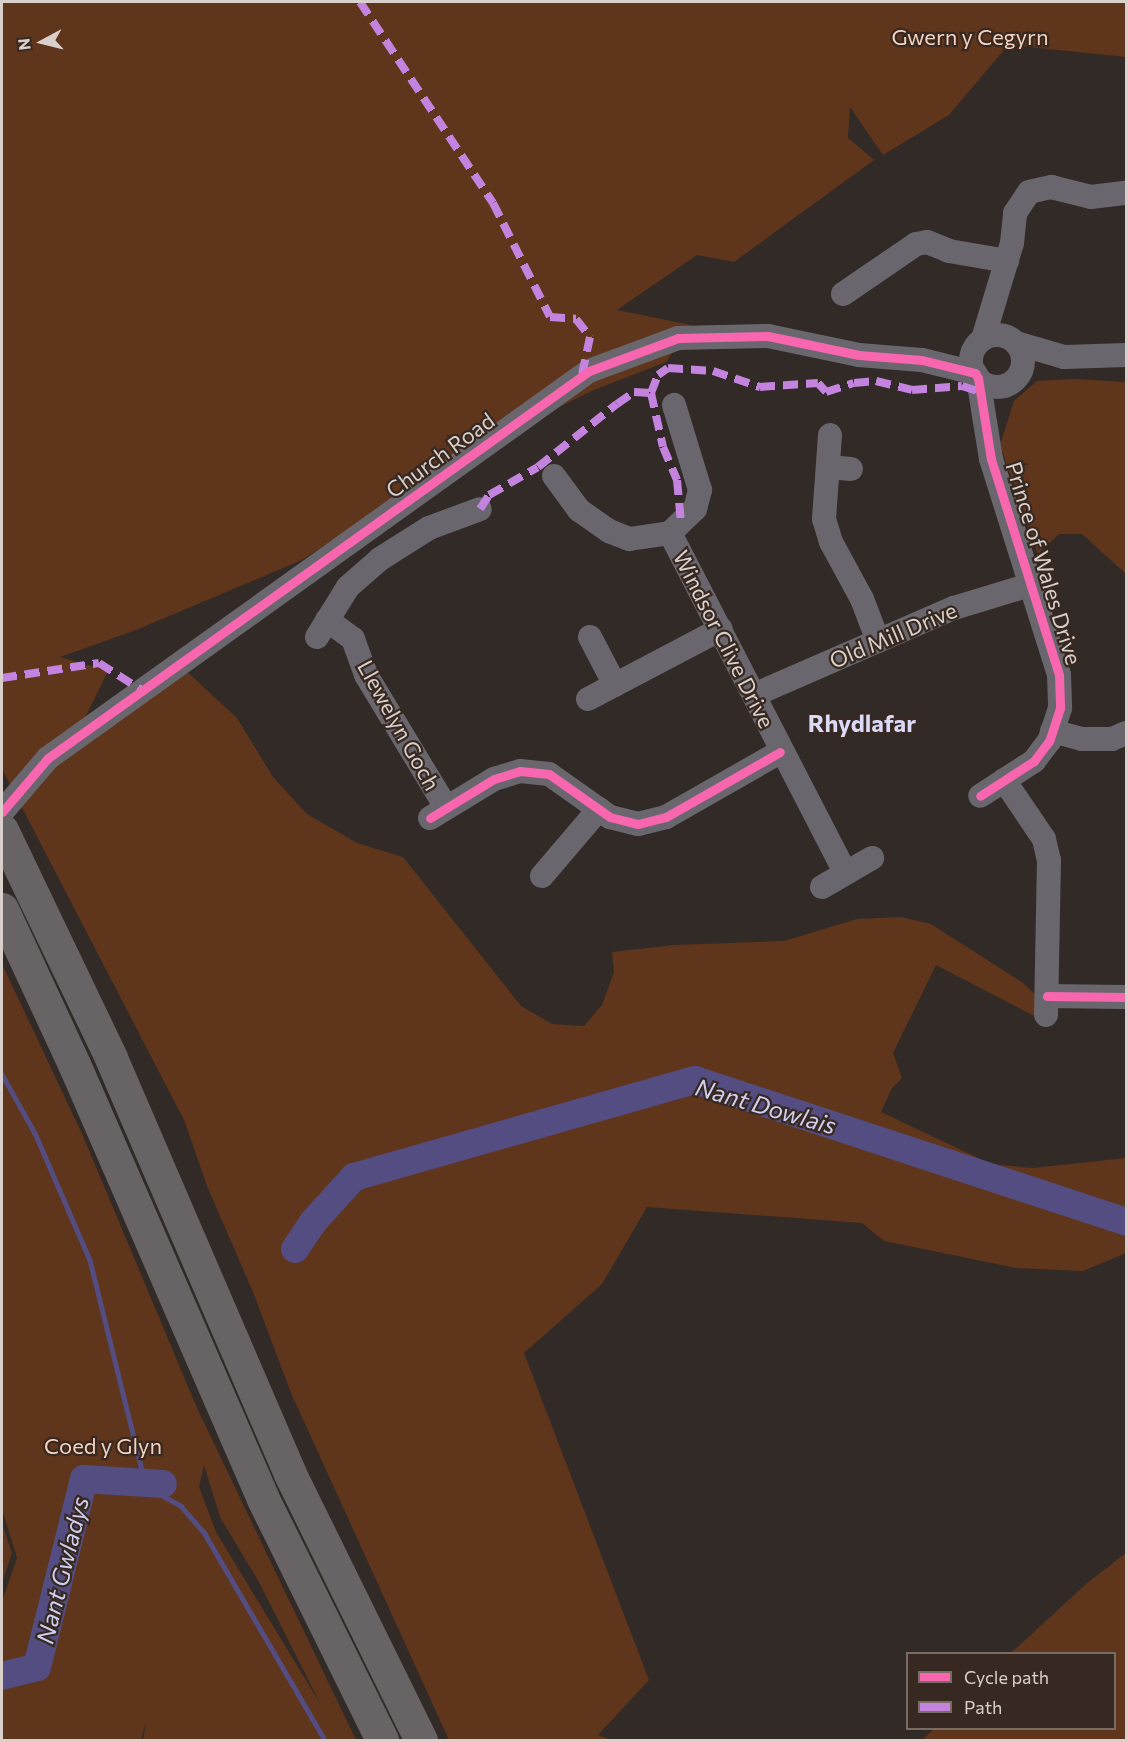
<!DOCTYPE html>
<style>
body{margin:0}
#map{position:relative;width:1128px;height:1742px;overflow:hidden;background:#322a26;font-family:Commissioner,sans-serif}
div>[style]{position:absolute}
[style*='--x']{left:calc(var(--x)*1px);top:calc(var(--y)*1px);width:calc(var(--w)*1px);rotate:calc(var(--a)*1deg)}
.green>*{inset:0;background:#5f351b}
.stream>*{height:4.5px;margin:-2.25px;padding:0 2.25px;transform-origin:2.25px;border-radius:2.25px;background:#534d82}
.river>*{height:28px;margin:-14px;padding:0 14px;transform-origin:14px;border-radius:14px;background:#534d82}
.minor>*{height:24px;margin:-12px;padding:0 12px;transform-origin:12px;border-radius:12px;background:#69676d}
.minor>.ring{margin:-12px;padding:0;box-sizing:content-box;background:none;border:24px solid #69676d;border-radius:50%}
.highway>*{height:33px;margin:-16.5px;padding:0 16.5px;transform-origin:16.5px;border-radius:16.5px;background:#686365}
.quiet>*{height:8px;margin-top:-4px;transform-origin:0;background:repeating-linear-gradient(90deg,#c483df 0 15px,transparent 0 23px)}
.cycleway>*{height:9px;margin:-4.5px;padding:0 4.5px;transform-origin:4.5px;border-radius:4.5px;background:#f766af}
span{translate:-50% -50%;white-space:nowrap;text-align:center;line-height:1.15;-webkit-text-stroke:4.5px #372921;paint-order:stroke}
.park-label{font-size:22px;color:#f6d2be}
.street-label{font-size:22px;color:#d9d0cb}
.neighbourhood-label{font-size:24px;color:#dadaf7;font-weight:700}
.water-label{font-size:24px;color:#cecef1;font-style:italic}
.frame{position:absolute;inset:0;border:3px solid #d9d0cb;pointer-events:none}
.legend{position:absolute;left:906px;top:1652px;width:210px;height:78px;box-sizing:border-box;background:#372921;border:2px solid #786c65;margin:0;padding:8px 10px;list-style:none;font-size:18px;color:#d9d0cb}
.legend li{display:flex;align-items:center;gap:12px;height:30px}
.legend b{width:30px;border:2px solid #786c65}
.north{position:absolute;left:12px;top:12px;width:60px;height:60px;-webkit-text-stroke:4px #372921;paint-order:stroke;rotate:263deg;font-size:16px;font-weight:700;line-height:24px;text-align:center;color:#d9d0cb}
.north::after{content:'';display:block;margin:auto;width:21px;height:27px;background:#d9d0cb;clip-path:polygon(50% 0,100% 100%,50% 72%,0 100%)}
</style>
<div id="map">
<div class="green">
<div style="clip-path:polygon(2px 2px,1126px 2px,1126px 57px,1008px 45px,949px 115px,883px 155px,850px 107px,848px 138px,874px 160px,734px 262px,697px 255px,617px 310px,691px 325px,666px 362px,594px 390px,469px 451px,302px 560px,136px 630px,60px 657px,108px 671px,84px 720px,183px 668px,237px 718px,273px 777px,307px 814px,357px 843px,403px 857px,521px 1006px,552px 1024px,584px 1026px,602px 1005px,614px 972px,612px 952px,674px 945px,784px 941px,857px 919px,901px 917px,931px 924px,1023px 983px,1048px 1006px,1040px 1019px,936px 965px,893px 1053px,902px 1078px,892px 1088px,881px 1112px,991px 1164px,1033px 1168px,1126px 1158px,1126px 1253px,1083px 1271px,1016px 1268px,884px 1241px,862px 1223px,647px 1207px,602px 1284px,524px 1353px,649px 1680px,598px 1735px,611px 1740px,449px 1740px,291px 1393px,253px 1292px,207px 1186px,185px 1122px,2px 769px)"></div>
<div style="clip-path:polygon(1075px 379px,1126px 382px,1126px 574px,1082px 534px,1059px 534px,1038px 554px,1000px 445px,1014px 401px,1037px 381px)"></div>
<div style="clip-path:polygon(evenodd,2px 964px,83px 1136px,197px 1408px,356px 1740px,143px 1740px,146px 1722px,141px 1740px,2px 1740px,2px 1601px,17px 1558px,2px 1509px,2px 964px,204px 1465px,220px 1517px,259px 1582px,321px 1705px,216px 1532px,199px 1487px,204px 1465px)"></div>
<div style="clip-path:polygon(2px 1523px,12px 1553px,2px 1583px)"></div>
<div style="clip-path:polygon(1126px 1553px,1126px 1740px,922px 1740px,934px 1729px,1114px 1728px,1114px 1654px,1011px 1653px,1086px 1584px)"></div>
</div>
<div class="stream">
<div style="--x:2;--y:1074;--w:68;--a:60.8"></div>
<div style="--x:35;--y:1133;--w:138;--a:66.6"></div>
<div style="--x:90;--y:1260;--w:234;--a:76.1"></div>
<div style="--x:146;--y:1487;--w:40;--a:28"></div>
<div style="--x:181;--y:1506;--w:37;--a:49"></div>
<div style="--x:205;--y:1534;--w:238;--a:59.8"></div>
</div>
<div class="river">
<div style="--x:295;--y:1249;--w:32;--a:-56"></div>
<div style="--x:313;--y:1222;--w:61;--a:-47.7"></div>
<div style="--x:354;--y:1177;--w:355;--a:-15.9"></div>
<div style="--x:695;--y:1080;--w:454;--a:18.2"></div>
<div style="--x:2;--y:1676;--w:36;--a:-14"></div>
<div style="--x:37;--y:1667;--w:194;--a:-76"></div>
<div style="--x:84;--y:1479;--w:79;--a:3.6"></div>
</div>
<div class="minor">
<div style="--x:843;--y:294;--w:88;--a:-34.4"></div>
<div style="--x:916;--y:244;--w:11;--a:-10"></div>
<div style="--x:927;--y:242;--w:24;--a:22"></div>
<div style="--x:949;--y:251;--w:59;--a:9.8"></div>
<div class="ring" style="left:971px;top:335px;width:28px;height:28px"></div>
<div style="--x:983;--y:339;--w:100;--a:-73.2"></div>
<div style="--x:1012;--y:243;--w:30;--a:-84"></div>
<div style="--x:1015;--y:213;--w:25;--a:-56"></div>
<div style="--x:1029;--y:192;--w:23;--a:-13"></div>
<div style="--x:1051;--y:187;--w:41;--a:14"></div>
<div style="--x:1091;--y:197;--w:35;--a:-7"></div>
<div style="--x:1016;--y:343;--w:50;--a:16.3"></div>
<div style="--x:1064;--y:357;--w:62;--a:-1.8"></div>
<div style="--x:978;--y:378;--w:82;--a:80.9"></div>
<div style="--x:991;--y:459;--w:226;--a:72.5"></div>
<div style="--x:1059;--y:675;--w:33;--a:88"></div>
<div style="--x:1060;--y:708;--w:35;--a:108"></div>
<div style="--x:1049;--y:741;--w:25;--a:127"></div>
<div style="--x:1034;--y:761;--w:64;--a:147.1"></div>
<div style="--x:830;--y:435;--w:84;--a:94.1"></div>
<div style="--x:824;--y:519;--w:24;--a:73"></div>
<div style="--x:831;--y:542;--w:65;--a:61.5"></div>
<div style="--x:862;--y:599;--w:45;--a:69.1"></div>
<div style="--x:828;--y:467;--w:23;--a:5"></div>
<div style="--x:554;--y:476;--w:42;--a:53.7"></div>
<div style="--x:579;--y:510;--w:37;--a:35"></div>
<div style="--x:609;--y:531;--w:22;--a:22"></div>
<div style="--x:629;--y:539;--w:41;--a:-8.3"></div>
<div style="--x:670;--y:533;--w:35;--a:-44"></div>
<div style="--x:695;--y:509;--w:20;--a:-75"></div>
<div style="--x:700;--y:490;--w:89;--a:-107"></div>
<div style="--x:670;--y:533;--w:382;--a:62.7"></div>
<div style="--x:327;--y:620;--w:32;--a:36"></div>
<div style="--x:353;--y:639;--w:38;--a:70"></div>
<div style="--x:366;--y:675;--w:154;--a:58.8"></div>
<div style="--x:317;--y:637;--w:59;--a:-58.2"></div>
<div style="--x:348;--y:587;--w:43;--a:-41.2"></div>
<div style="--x:380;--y:559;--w:58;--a:-32.3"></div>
<div style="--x:429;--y:528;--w:54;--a:-20.4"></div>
<div style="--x:590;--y:637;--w:54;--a:62.5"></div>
<div style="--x:756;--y:694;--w:216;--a:-23.5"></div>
<div style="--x:954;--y:608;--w:83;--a:-16.9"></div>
<div style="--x:588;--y:699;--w:150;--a:-27.8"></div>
<div style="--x:1052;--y:731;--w:31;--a:15"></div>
<div style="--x:1082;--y:739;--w:30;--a:0"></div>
<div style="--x:1112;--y:739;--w:15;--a:-23"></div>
<div style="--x:1004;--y:780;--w:71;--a:55.9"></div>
<div style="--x:1044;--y:839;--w:22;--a:77"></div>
<div style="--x:1049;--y:860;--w:155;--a:91.1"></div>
<div style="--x:2;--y:812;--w:71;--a:-49.6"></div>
<div style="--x:48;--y:758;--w:665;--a:-35.58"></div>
<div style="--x:589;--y:371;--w:95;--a:-20.3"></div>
<div style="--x:678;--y:338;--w:90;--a:-1.3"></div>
<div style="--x:768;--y:336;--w:93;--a:11.8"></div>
<div style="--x:859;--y:355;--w:63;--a:4.5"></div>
<div style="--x:922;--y:360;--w:55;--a:13.8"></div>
<div style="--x:430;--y:818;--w:75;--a:-31.4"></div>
<div style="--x:494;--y:779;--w:27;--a:-17"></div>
<div style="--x:520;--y:771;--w:29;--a:6"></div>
<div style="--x:549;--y:774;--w:75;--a:35.2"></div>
<div style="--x:610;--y:817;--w:29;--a:14"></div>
<div style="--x:638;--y:824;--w:29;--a:-14"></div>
<div style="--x:666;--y:817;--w:131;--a:-29.7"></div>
<div style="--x:542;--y:876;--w:88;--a:-49.6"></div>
<div style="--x:822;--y:887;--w:58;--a:-30.1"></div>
<div style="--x:1047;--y:996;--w:79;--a:0.7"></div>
</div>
<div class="highway">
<div style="--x:2;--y:830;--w:253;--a:64.4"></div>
<div style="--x:111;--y:1058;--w:453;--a:66.7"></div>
<div style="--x:290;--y:1474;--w:297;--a:63.8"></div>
<div style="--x:2;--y:909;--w:171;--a:65.1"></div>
<div style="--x:74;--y:1064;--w:474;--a:66.5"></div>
<div style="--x:263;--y:1499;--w:269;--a:63.7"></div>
</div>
<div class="quiet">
<div style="--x:360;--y:2;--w:241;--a:56.5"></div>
<div style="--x:493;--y:203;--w:127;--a:63.4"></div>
<div style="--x:550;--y:317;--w:26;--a:4"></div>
<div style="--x:576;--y:319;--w:23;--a:52"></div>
<div style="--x:590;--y:337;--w:40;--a:102"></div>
<div style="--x:651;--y:393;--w:55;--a:77.5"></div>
<div style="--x:663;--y:447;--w:36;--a:67"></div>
<div style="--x:677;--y:480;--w:42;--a:84.6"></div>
<div style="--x:480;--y:509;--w:17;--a:-57"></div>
<div style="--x:489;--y:495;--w:56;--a:-29.7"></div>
<div style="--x:538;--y:467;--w:101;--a:-38.6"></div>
<div style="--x:617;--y:404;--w:21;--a:-35"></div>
<div style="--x:634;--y:392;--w:17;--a:3"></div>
<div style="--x:651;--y:393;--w:19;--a:-69"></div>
<div style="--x:658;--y:375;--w:12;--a:-35"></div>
<div style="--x:668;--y:368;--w:45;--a:3.8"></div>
<div style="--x:713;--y:371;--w:50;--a:18.8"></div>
<div style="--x:760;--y:387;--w:58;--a:-3.9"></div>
<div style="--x:818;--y:383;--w:12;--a:48"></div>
<div style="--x:826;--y:392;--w:29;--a:-18"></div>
<div style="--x:854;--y:383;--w:22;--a:-5"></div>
<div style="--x:876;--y:381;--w:37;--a:14"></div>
<div style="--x:912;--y:390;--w:50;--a:-4.6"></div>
<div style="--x:962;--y:386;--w:20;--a:18"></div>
<div style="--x:2;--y:678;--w:98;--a:-8.8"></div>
<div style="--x:99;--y:663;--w:52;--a:32.5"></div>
</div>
<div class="cycleway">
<div style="--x:2;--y:812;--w:71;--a:-49.6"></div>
<div style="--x:48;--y:758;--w:665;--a:-35.58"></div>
<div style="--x:589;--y:371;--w:95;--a:-20.3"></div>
<div style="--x:678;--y:338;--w:90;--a:-1.3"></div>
<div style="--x:768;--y:336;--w:93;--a:11.8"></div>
<div style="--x:859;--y:355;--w:63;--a:4.5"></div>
<div style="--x:922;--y:360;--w:55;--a:13.8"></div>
<div style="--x:975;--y:373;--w:6;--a:59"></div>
<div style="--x:978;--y:378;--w:82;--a:80.9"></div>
<div style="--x:991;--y:459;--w:226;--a:72.5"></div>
<div style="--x:1059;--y:675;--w:33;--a:88"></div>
<div style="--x:1060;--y:708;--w:35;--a:108"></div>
<div style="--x:1049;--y:741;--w:25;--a:127"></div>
<div style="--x:1034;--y:761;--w:64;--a:147.1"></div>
<div style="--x:430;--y:818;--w:75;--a:-31.4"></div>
<div style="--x:494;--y:779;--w:27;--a:-17"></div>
<div style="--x:520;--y:771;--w:29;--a:6"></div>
<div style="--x:549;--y:774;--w:75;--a:35.2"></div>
<div style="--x:610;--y:817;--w:29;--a:14"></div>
<div style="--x:638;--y:824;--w:29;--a:-14"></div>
<div style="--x:666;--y:817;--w:131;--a:-29.7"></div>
<div style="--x:1047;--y:996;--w:79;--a:0.7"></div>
</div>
<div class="park-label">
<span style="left:970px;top:37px">Gwern y Cegyrn</span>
<span style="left:103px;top:1446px">Coed y Glyn</span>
</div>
<div class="street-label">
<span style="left:440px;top:455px;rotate:-36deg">Church Road</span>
<span style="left:1044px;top:563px;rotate:73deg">Prince of Wales Drive</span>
<span style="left:893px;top:635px;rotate:-23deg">Old Mill Drive</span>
<span style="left:724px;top:639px;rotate:63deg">Windsor Clive Drive</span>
<span style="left:399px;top:725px;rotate:61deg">Llewelyn Goch</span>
</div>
<div class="neighbourhood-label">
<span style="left:862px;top:723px">Rhydlafar</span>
</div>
<div class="water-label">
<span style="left:766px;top:1106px;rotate:16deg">Nant Dowlais</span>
<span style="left:62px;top:1570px;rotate:-76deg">Nant Gwladys</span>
</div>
<div class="frame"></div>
<ul class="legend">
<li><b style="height:8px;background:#f766af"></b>Cycle path</li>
<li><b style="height:8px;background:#c483df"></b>Path</li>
</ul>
<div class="north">N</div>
</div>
